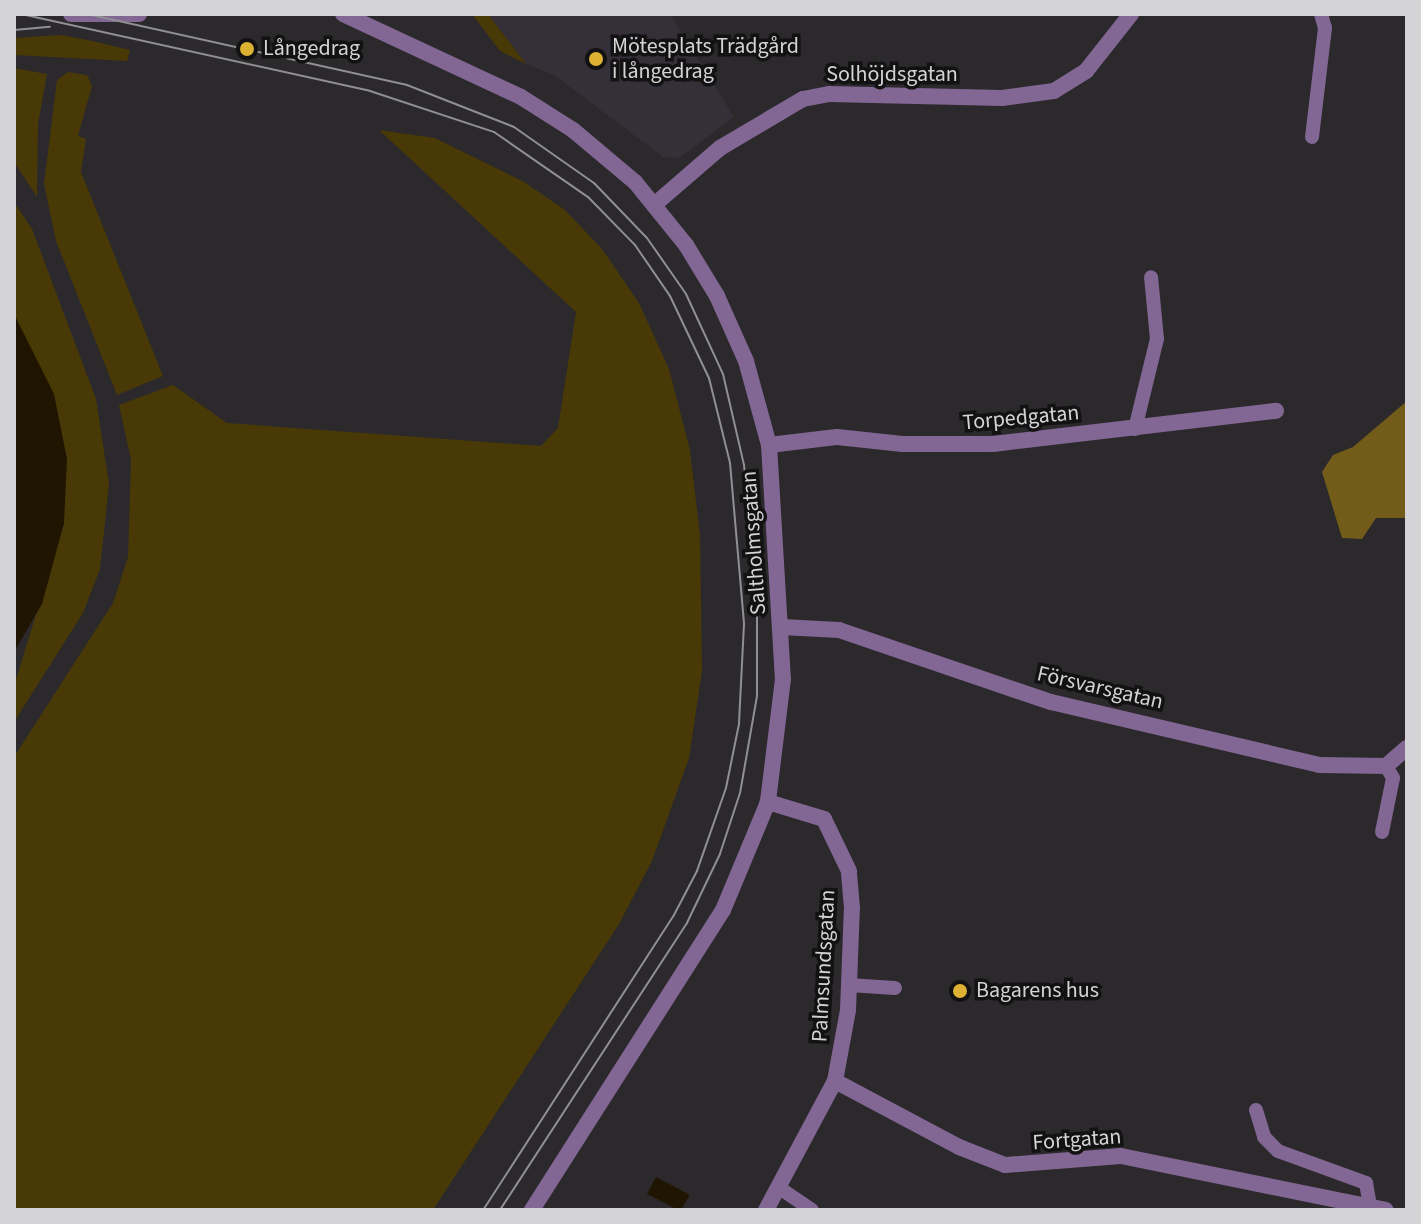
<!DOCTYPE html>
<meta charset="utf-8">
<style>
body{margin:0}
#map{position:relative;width:1421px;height:1224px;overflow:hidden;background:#2b292c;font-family:"Source Sans 3",sans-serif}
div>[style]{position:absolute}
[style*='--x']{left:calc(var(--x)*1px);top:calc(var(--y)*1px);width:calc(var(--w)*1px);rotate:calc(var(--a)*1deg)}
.built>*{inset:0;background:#353038}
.green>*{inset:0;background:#493907}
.forest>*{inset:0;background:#735c1a}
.water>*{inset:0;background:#1f1500;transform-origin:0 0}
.service>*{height:14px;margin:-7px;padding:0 7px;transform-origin:7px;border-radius:7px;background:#826693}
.minor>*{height:16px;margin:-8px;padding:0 8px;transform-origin:8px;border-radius:8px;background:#826693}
.tertiary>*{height:16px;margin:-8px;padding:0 8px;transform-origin:8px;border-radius:8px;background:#826693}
.tram>*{height:2px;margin:-1px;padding:0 1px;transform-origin:1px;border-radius:1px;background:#908f91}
.dots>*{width:22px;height:22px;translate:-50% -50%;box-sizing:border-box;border:4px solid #131213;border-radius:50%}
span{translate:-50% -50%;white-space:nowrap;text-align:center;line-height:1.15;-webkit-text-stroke:7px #131213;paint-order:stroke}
.poi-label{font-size:22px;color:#d4d3d5}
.left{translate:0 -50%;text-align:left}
.street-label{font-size:22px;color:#d4d3d5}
.frame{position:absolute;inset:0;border:16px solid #d4d3d5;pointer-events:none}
</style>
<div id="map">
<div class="built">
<div style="clip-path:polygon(488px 14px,670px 14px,734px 117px,679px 158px,663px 157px,554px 75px,526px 64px)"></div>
</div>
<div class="green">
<div style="clip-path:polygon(472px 14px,488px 14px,526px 64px,500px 51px)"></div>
<div style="clip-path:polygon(61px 35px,88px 40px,130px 50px,127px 61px,14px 55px,14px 38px)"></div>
<div style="clip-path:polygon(14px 68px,47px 74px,38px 124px,37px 197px,14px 162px)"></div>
<div style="clip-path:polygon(68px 72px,87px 75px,92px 86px,78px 136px,86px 139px,81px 172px,163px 376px,117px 395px,56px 241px,44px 184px,57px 80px)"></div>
<div style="clip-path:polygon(379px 130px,435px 138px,524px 182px,565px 210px,602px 249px,639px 303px,669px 369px,690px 450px,700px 536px,702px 671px,689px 758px,652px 861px,619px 924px,433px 1210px,14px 1210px,14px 757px,113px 603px,128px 557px,131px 460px,119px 405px,173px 385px,227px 423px,541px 446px,558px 428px,576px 312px)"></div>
<div style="clip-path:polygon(14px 202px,32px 229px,96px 399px,109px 484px,100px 569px,83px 613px,14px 722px,14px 686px,64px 523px,14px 314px)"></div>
</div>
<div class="forest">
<div style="clip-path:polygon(1407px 401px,1407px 518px,1376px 518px,1362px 539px,1342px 538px,1322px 472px,1333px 455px,1353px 447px)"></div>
</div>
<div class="water">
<div style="clip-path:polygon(14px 314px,54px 394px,67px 459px,64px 523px,42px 604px,14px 652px)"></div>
<div style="left:656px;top:1177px;width:38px;height:19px;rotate:28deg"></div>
</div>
<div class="service">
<div style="--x:1312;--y:137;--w:110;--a:-83.2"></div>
<div style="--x:1325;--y:28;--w:15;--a:-106"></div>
<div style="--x:1135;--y:429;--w:93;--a:-76.3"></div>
<div style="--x:1157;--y:339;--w:62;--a:-95.5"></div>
<div style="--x:1382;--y:832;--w:55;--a:-78.5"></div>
<div style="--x:1393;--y:778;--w:14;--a:-120"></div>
<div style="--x:849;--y:985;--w:46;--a:3.7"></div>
<div style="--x:1256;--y:1110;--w:28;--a:73"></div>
<div style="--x:1264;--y:1137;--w:20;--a:45"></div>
<div style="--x:1278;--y:1151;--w:94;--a:20"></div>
<div style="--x:1366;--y:1183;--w:23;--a:80"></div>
<div style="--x:778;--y:1187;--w:41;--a:34.1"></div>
</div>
<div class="minor">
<div style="--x:654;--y:205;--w:87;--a:-40.8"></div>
<div style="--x:720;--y:148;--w:96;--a:-30.6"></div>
<div style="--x:803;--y:99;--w:26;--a:-11"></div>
<div style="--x:829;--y:94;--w:173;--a:1.3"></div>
<div style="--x:1002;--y:98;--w:52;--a:-7.7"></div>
<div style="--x:1054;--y:91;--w:38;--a:-32"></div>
<div style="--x:1086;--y:71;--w:73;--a:-51.7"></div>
<div style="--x:769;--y:445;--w:68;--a:-6.7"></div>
<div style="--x:837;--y:437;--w:66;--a:6.1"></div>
<div style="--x:903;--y:444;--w:90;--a:0"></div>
<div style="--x:993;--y:444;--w:285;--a:-6.7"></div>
<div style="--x:782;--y:627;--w:57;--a:3"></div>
<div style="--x:839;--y:630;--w:224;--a:18.8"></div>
<div style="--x:1051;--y:702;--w:275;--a:13.2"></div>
<div style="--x:1319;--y:765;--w:67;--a:0.9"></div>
<div style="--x:1386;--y:766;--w:28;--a:-41"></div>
<div style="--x:835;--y:1081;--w:140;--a:28"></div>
<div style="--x:959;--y:1147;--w:49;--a:21.4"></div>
<div style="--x:1005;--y:1165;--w:116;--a:-4.4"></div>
<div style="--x:1121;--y:1156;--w:270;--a:11.5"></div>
<div style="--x:766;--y:1210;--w:146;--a:-61.9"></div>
<div style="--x:835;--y:1081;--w:72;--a:-79.6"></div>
<div style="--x:848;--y:1010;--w:102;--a:-87.8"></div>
<div style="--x:852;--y:908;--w:37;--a:-95"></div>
<div style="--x:849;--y:871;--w:58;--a:-115.7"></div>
<div style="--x:824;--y:819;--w:59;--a:-163.1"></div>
</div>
<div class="tertiary">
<div style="--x:71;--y:14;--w:68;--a:0"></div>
<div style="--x:343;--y:14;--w:196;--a:25"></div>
<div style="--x:521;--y:97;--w:62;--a:32.4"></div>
<div style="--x:573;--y:130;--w:81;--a:40"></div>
<div style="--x:635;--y:182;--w:81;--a:51"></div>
<div style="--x:686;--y:245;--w:60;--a:58.7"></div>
<div style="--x:717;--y:296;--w:71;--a:66"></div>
<div style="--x:746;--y:361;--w:87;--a:74.7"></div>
<div style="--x:769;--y:445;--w:234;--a:86.6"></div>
<div style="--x:783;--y:679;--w:124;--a:97"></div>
<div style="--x:768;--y:802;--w:117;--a:112.6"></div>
<div style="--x:723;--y:910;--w:356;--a:122.5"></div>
</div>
<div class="tram">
<div style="--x:21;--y:14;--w:357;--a:12.4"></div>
<div style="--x:370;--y:91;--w:131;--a:18.3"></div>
<div style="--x:494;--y:132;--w:114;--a:34.7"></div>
<div style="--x:588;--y:197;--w:67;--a:45.6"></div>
<div style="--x:635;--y:245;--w:62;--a:55.5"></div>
<div style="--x:670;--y:296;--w:91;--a:64.6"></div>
<div style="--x:709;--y:378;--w:88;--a:76.1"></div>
<div style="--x:730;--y:463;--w:162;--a:85"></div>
<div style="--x:744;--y:624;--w:100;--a:92.9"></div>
<div style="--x:739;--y:724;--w:65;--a:101.5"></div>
<div style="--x:726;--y:788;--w:88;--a:109.3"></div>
<div style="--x:697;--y:871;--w:50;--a:117.6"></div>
<div style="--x:674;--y:915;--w:351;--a:122.9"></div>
<div style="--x:87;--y:14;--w:328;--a:12.5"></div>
<div style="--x:407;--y:85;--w:115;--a:21.4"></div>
<div style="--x:514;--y:127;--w:98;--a:35"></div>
<div style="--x:594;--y:183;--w:76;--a:46.1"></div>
<div style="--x:647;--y:238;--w:68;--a:55.1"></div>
<div style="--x:686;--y:294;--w:88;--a:65.2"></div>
<div style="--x:723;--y:374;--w:93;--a:77"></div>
<div style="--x:744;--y:465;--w:129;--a:84.2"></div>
<div style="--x:757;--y:593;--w:103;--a:90"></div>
<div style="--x:757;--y:696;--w:98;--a:99.9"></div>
<div style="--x:740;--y:793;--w:64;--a:108.2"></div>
<div style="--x:720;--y:854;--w:76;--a:115.6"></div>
<div style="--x:687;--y:923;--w:343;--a:123.1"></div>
<div style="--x:14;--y:30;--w:36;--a:-5"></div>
</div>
<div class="dots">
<div style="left:247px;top:49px;background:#ddb233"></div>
<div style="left:596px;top:59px;background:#ddb233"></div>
<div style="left:960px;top:991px;background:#ddb233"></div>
</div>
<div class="poi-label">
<span class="left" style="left:612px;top:59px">Mötesplats Trädgård<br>i långedrag</span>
<span class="left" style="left:263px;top:49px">Långedrag</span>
<span class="left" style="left:976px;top:991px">Bagarens hus</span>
</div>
<div class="street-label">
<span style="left:892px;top:75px">Solhöjdsgatan</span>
<span style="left:1021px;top:418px;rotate:-5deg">Torpedgatan</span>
<span style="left:754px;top:543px;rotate:-94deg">Saltholmsgatan</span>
<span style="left:1100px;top:688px;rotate:13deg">Försvarsgatan</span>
<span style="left:824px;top:966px;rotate:-87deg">Palmsundsgatan</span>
<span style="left:1077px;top:1140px;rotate:-4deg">Fortgatan</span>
</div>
<div class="frame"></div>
</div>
